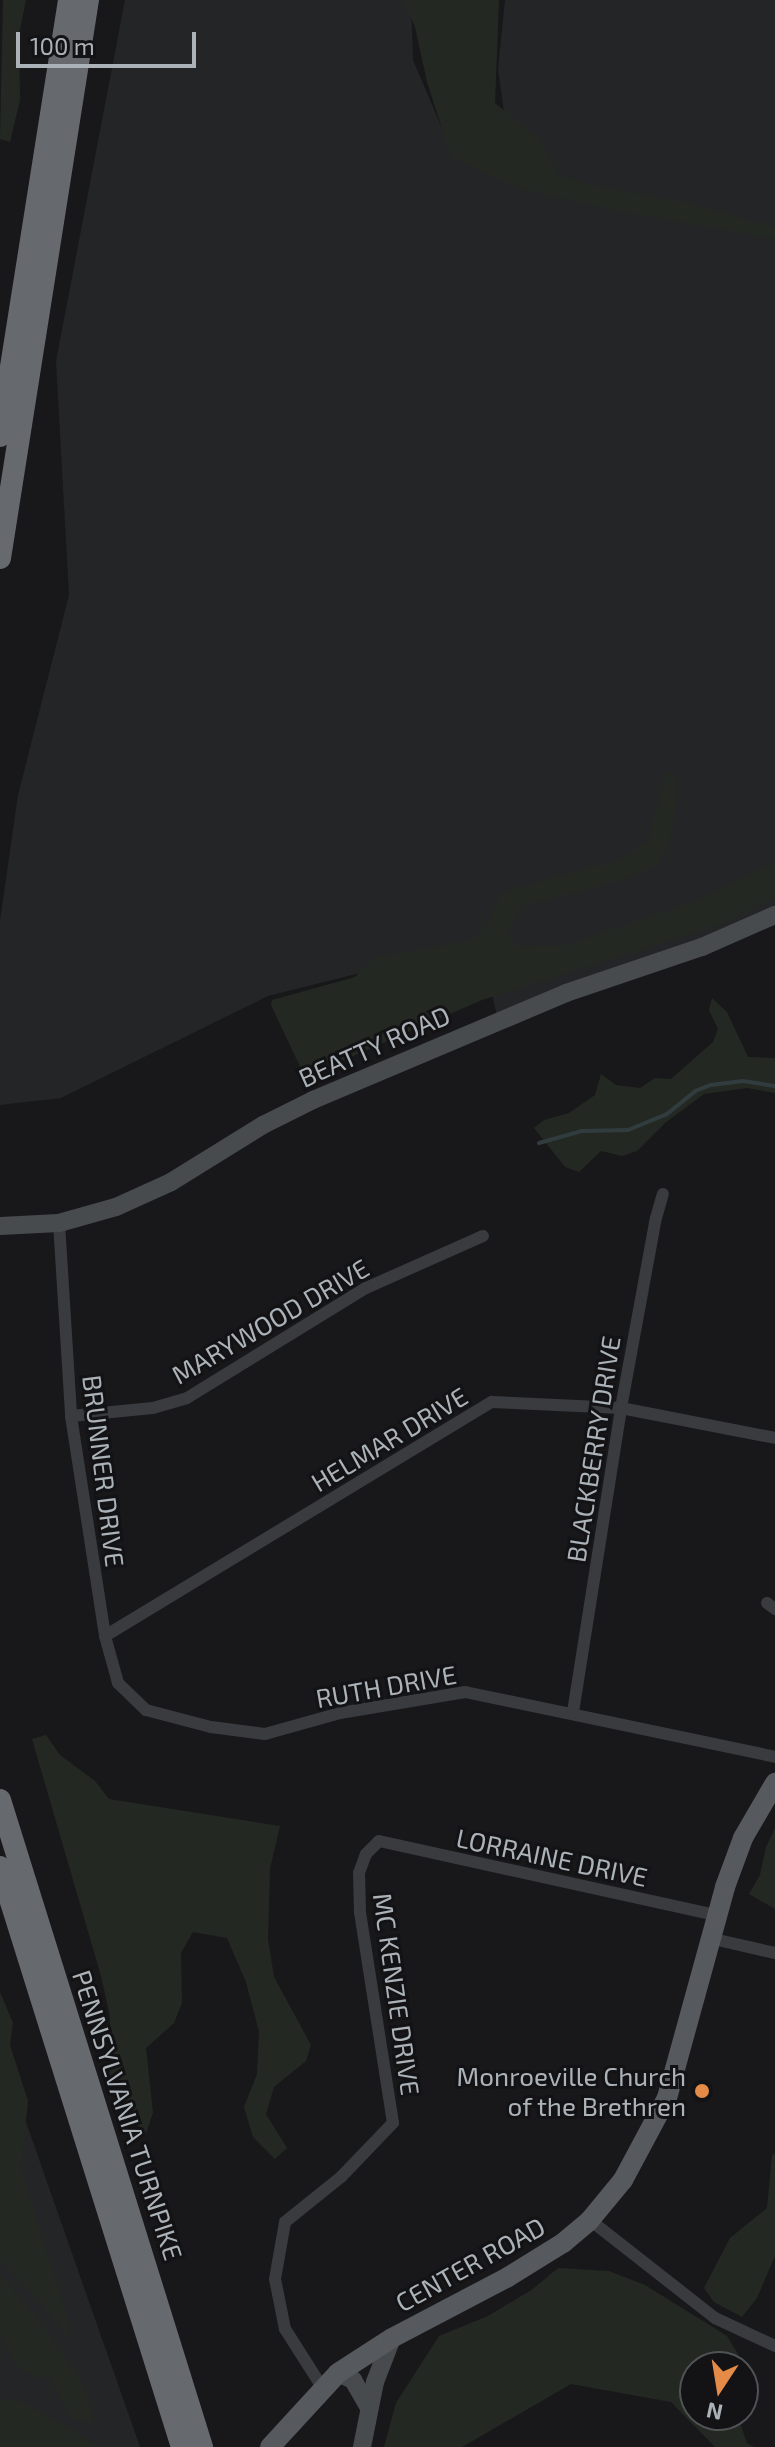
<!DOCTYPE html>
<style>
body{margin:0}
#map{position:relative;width:775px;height:2447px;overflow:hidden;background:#18181a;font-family:"Exo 2",sans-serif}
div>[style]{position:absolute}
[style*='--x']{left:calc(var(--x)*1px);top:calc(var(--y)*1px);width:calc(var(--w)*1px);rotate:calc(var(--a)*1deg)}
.built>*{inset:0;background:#242527}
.green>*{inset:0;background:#232922}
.stream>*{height:4px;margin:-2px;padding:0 2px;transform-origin:2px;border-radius:2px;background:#313c3f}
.street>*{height:12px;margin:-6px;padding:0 6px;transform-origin:6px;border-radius:6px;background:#393b3e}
.secondary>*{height:18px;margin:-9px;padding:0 9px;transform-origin:9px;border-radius:9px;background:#474b4e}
.primary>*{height:20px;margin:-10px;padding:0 10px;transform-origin:10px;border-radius:10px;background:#56595d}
.highway>*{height:22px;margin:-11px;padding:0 11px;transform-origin:11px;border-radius:11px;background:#666a6f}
.dots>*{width:22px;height:22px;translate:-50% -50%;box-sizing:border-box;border:4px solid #131315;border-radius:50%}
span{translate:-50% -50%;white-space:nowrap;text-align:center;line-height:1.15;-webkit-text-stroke:6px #131315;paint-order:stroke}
.street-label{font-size:26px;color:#abb2b8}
.poi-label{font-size:26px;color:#abb2b8}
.right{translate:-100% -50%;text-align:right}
.north{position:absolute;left:679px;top:2351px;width:80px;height:80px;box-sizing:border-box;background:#131315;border:2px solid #505356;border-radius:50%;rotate:192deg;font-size:22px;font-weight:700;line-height:32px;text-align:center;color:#abb2b8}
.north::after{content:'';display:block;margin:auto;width:28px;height:36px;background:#e38b47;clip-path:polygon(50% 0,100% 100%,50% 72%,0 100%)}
.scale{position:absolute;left:16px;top:32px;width:180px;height:36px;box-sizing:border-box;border:4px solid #abb2b8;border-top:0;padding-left:10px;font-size:24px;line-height:28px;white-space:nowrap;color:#abb2b8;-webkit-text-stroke:6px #131315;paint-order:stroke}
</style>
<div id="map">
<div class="built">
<div style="clip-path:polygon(125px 0,411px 0,413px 60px,447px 140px,504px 112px,498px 69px,505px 0,775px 0,775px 915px,498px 1020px,480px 943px,268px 996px,61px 1098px,0 1105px,0 921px,18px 795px,69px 595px,56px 361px)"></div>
<div style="clip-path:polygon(0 2048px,140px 2447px,0 2447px)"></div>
</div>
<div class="green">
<div style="clip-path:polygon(3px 0,26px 0,19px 34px,20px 100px,10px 142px,0 139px)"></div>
<div style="clip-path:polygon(404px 0,499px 0,495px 103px,541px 141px,557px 172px,586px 184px,683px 202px,775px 227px,775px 239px,607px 209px,522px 189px,456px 160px,449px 150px,427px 82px,415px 27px)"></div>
<div style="clip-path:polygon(667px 771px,679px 780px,670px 844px,656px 866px,622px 880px,522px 906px,508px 932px,517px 947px,566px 945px,703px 898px,775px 862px,775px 897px,722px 924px,482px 1000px,305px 1077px,271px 1005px,272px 1000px,355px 977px,374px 958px,472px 940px,487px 924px,497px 900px,509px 890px,625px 858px,648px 840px)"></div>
<div style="clip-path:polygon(712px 998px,727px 1012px,748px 1057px,775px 1058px,775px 1093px,747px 1088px,704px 1094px,665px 1123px,637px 1151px,622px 1156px,601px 1151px,579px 1172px,565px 1167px,534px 1128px,544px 1120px,569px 1113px,595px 1095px,601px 1074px,616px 1085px,640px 1088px,655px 1078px,671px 1079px,713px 1042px,718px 1029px,709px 1010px)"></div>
<div style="clip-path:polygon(46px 1735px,60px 1755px,95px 1781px,109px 1799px,280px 1826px,270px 1868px,268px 1939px,274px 1977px,311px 2045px,306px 2061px,274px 2087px,266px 2114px,287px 2148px,275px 2159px,253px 2137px,244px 2107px,257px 2074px,259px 2032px,246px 1982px,227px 1938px,193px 1932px,181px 1953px,182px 2003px,174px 2023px,146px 2048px,153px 2113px,146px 2133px,119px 2108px,110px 2075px,110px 2016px,101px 1976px,32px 1739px)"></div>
<div style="clip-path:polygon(775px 1828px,775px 1909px,749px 1894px,760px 1875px,766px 1847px)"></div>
<div style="clip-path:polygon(0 1992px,13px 2023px,10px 2045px,28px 2101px,21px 2170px,70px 2326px,69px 2342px,56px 2320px,0 2259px)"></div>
<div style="clip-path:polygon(775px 2154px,775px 2256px,757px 2298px,742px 2317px,714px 2302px,704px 2288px,730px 2238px,767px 2208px,772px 2155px)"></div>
<div style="clip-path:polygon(558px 2268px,609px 2271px,645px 2285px,727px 2336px,739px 2356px,734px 2367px,695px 2367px,695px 2415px,737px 2415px,747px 2443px,754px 2447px,715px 2447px,671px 2402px,571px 2384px,462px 2447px,384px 2447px,396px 2403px,439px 2336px,488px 2316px,533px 2289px)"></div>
<div style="clip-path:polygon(0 2274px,36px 2316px,86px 2388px,94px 2423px,73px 2419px,51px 2380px,33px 2375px,16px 2365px,0 2336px)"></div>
<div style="clip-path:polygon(0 2398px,25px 2403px,100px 2447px,0 2447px)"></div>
</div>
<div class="stream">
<div style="--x:539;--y:1143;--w:45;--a:-15.6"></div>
<div style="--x:582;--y:1131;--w:46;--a:-1.2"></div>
<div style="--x:628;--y:1130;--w:42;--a:-22.3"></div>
<div style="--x:667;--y:1114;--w:36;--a:-39"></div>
<div style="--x:695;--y:1091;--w:17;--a:-21"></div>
<div style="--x:711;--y:1085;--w:32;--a:-7"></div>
<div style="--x:743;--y:1081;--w:32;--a:9"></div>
</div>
<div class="street">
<div style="--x:59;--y:1223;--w:193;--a:86.4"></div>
<div style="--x:71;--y:1416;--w:223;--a:81.2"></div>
<div style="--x:105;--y:1636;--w:49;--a:74.5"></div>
<div style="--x:118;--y:1683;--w:39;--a:44"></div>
<div style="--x:146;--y:1710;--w:67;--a:14.7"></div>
<div style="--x:211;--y:1727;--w:54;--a:7.4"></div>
<div style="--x:265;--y:1734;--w:78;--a:-15.6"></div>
<div style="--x:340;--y:1713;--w:127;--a:-9.5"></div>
<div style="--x:465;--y:1692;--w:317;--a:11.8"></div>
<div style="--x:71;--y:1416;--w:82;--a:-5.6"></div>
<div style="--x:153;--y:1408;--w:35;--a:-16"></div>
<div style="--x:187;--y:1398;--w:210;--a:-31.6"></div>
<div style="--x:366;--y:1288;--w:128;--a:-24"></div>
<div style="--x:767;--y:1603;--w:10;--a:37"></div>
<div style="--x:105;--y:1636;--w:452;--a:-31.2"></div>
<div style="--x:492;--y:1402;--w:129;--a:2.7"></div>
<div style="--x:621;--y:1408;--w:157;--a:11"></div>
<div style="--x:573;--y:1712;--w:308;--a:-81"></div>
<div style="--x:621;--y:1408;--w:193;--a:-79.6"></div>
<div style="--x:656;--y:1218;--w:25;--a:-74"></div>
<div style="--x:709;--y:1938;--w:68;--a:12.8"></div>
<div style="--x:590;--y:2220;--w:159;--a:38.1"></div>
<div style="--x:715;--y:2318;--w:66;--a:25"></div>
<div style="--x:322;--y:2387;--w:69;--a:-122.5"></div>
<div style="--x:285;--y:2329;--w:51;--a:-101.3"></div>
<div style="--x:275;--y:2279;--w:58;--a:-80"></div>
<div style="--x:285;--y:2222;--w:72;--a:-38.8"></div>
<div style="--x:341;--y:2177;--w:75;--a:-46.1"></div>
<div style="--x:393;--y:2123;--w:213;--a:-98.9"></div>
<div style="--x:360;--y:1913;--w:40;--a:-91.4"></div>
<div style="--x:359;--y:1873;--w:20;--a:-70"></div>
<div style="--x:366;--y:1854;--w:18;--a:-45"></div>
<div style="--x:379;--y:1841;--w:345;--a:12.4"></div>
</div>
<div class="secondary">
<div style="--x:0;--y:1226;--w:59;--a:-2.9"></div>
<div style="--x:59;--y:1223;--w:59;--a:-15.7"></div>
<div style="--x:116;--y:1207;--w:60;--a:-24.4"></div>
<div style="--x:171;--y:1182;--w:108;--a:-31.8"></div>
<div style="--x:263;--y:1125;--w:56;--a:-26.6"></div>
<div style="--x:313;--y:1100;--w:275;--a:-22.9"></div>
<div style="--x:566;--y:993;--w:144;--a:-18.7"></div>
<div style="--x:702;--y:947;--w:80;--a:-23.7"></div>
<div style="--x:338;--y:2373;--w:17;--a:25"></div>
<div style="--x:353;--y:2380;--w:32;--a:60"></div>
<div style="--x:362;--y:2447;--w:66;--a:-78.7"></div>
<div style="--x:375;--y:2382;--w:47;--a:-68.9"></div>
</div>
<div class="primary">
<div style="--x:270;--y:2447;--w:100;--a:-47.4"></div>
<div style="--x:338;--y:2373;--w:64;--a:-32.9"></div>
<div style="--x:392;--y:2338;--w:131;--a:-27.7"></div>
<div style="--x:508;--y:2277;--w:65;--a:-31.7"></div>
<div style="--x:563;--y:2243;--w:35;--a:-40"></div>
<div style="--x:590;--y:2220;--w:52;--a:-50.5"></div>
<div style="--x:623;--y:2180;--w:93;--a:-61.8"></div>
<div style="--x:667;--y:2098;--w:219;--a:-74.6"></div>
<div style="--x:725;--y:1887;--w:52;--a:-69.8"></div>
<div style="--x:743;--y:1838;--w:64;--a:-59.8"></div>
</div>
<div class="highway">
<div style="--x:0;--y:436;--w:441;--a:-81"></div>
<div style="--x:0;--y:558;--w:565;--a:-81.04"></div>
<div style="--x:0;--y:1800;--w:678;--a:72.66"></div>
<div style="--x:0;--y:1867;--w:608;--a:72.58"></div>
</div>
<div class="dots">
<div style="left:702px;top:2091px;background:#e38b47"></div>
</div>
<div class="street-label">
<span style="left:374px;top:1046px;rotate:-24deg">BEATTY ROAD</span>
<span style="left:270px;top:1321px;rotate:-30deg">MARYWOOD DRIVE</span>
<span style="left:389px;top:1439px;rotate:-31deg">HELMAR DRIVE</span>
<span style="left:593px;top:1449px;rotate:-81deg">BLACKBERRY DRIVE</span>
<span style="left:104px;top:1471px;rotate:83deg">BRUNNER DRIVE</span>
<span style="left:386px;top:1686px;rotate:-10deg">RUTH DRIVE</span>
<span style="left:552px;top:1857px;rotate:12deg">LORRAINE DRIVE</span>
<span style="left:397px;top:1994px;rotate:82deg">MC KENZIE DRIVE</span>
<span style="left:128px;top:2115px;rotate:72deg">PENNSYLVANIA TURNPIKE</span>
<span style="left:470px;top:2264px;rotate:-29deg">CENTER ROAD</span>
</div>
<div class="poi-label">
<span class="right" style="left:686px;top:2091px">Monroeville Church<br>of the Brethren</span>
</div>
<div class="north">N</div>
<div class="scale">100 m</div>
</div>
